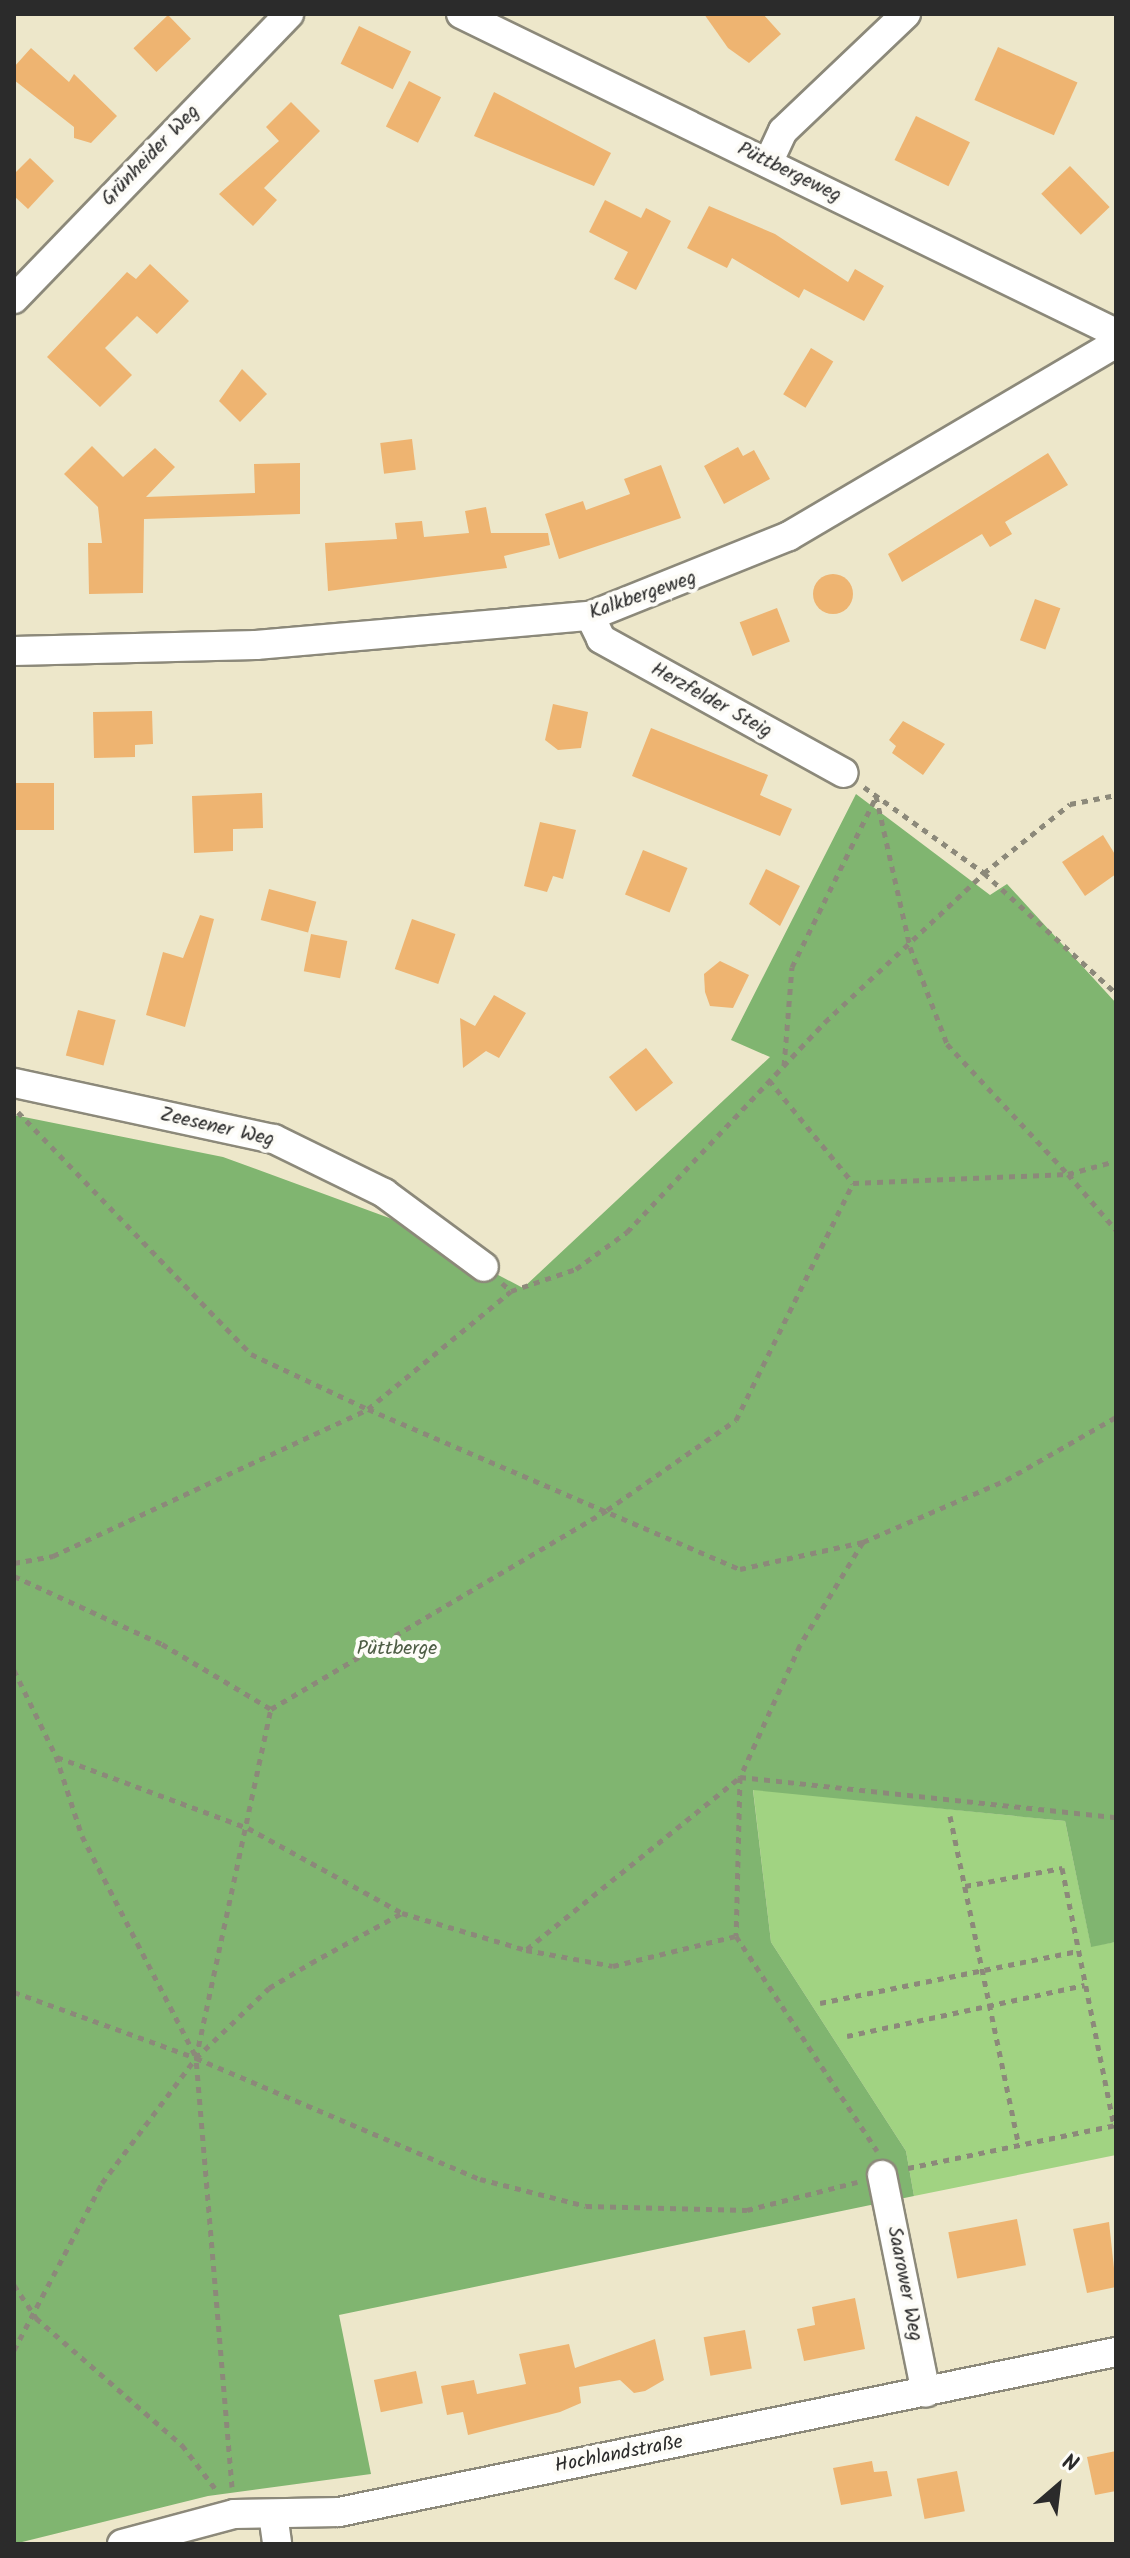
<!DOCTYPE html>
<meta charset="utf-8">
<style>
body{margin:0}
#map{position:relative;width:1130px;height:2558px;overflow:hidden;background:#ede7ca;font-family:Kalam,sans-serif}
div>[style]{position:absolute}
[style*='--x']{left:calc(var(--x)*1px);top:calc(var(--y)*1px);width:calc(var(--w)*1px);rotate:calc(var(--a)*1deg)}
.green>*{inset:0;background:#a1d382}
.forest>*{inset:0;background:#80b570}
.building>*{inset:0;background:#eeb471;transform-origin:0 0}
.round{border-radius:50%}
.path>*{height:5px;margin-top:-2.5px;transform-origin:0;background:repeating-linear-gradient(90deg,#8c897a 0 6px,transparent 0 12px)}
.roads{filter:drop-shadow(2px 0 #8c897a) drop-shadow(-2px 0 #8c897a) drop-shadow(0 2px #8c897a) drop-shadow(0 -2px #8c897a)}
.minor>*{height:28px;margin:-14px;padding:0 14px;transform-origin:14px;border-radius:14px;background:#fff}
span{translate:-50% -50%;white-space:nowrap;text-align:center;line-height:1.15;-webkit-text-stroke:8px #fdfcf7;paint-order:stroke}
.street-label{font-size:20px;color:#2b2b2b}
.park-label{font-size:20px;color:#4e5d45}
.frame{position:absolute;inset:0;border:16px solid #2b2b2b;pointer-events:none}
.north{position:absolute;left:1018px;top:2446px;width:80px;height:80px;-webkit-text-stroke:6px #fdfcf7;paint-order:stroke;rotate:28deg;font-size:22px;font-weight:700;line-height:32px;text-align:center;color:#2b2b2b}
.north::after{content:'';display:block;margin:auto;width:28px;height:36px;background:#2b2b2b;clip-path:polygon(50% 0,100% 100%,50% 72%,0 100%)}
</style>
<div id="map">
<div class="green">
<div style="clip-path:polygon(753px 1789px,1065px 1821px,1091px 1946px,1116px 1942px,1116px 2155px,914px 2196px,906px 2151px,771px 1942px)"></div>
</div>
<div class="forest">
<div style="clip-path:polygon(856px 794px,990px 895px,1007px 884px,1116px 1003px,1116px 1942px,1091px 1947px,1065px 1821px,753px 1790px,771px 1942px,906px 2151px,914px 2196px,339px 2315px,371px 2474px,208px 2496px,14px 2544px,14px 1115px,223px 1157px,392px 1219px,523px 1288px,770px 1057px,731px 1040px)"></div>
</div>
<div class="building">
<div style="clip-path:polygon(704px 14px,763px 14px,781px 34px,749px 63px,728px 48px)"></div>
<div style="left:168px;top:15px;width:33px;height:48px;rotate:46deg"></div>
<div style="left:359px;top:26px;width:58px;height:42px;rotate:26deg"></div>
<div style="left:998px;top:47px;width:87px;height:58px;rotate:24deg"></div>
<div style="clip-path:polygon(31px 48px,69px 82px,74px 74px,117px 116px,91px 143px,74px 138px,74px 127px,14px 80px,14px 67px)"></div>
<div style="left:409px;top:81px;width:36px;height:51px;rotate:27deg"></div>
<div style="clip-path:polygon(494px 92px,611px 153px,594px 186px,474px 136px)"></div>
<div style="clip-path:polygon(291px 102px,320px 131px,264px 188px,277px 200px,253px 226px,219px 194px,279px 141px,266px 127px)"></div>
<div style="left:916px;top:116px;width:60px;height:49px;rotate:26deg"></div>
<div style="clip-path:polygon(30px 158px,54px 181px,28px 209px,14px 196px,14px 174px)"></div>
<div style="left:1070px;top:166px;width:57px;height:40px;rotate:46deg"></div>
<div style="clip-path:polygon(605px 200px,641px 218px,646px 208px,671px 221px,636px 290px,614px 279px,628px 252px,589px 232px)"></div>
<div style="clip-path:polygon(709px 206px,775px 234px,848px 282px,855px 269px,884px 286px,864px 321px,804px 289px,799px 298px,732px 258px,727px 268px,687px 248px)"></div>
<div style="clip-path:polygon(150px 264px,189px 301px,157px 334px,137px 316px,105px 348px,132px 375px,100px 407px,47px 357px,127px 272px,136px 279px)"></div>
<div style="left:811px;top:348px;width:26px;height:54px;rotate:31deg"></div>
<div style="clip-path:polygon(242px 369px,267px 394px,240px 422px,219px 401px)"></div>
<div style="left:412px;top:439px;width:31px;height:32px;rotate:83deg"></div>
<div style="clip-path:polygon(92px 446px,123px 477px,155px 448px,175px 467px,146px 497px,255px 493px,254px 464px,300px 463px,300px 514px,144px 519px,143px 593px,89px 594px,88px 543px,102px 543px,98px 507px,64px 474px)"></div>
<div style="clip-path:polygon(738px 447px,743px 456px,754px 450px,770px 479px,724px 504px,704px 466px)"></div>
<div style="clip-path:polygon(1048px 453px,1068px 485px,1005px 522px,1012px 534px,990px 547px,982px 534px,902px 582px,888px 554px)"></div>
<div style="clip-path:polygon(661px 465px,681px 518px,559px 559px,545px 514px,583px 501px,586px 510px,630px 494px,624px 479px)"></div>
<div style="clip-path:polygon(486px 507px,491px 533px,548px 533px,550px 545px,504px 556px,507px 568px,328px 591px,325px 543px,397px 539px,395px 523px,422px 521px,424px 537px,469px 533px,465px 511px)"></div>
<div class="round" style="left:813px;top:574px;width:40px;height:40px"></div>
<div style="left:1035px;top:599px;width:27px;height:44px;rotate:20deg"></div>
<div style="left:777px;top:608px;width:36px;height:40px;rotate:69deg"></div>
<div style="clip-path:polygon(553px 704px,588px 712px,581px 748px,558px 750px,545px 740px)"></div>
<div style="clip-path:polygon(152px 711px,153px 744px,135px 745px,135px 757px,94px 758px,93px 712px)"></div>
<div style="clip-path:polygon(903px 721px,945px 744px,923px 775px,892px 753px,896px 746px,889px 740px)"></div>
<div style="clip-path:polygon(651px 728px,768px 775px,760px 795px,792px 809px,780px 836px,632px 776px)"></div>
<div style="left:14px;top:783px;width:40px;height:47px"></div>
<div style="clip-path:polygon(262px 793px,263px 828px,233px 829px,233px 851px,194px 853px,192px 796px)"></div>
<div style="clip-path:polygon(540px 822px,576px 830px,563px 879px,553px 876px,547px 892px,524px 886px)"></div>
<div style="clip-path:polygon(1103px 835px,1116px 856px,1116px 874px,1085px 896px,1062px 862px)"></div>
<div style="left:643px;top:850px;width:48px;height:48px;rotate:22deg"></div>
<div style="clip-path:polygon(766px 869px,800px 886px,780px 926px,749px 904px)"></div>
<div style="left:269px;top:889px;width:49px;height:32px;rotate:15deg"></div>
<div style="clip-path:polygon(200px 915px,214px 919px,185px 1027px,146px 1015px,163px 952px,183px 958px)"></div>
<div style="left:412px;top:919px;width:46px;height:53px;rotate:19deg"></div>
<div style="left:311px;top:934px;width:37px;height:38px;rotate:11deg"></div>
<div style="clip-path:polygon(720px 961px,749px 975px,733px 1008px,710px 1006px,705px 992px,704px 974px)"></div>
<div style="clip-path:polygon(494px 995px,526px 1013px,499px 1058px,486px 1051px,463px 1068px,460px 1018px,475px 1026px)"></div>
<div style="left:78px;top:1010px;width:39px;height:47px;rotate:15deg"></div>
<div style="left:646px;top:1048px;width:44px;height:47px;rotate:52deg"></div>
<div style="left:1017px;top:2219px;width:47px;height:70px;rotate:79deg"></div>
<div style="clip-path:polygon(1109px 2222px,1116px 2287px,1087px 2293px,1073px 2229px)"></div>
<div style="clip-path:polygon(855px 2298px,865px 2349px,804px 2361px,797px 2329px,815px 2325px,812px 2307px)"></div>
<div style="left:745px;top:2330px;width:39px;height:42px;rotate:80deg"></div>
<div style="clip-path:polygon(655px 2339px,664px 2380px,645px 2391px,634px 2393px,620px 2380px,579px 2387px,581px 2403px,560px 2412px,468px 2435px,463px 2412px,447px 2415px,441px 2386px,474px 2380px,477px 2394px,526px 2384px,519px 2354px,569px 2344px,575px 2368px)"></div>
<div style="left:416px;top:2371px;width:33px;height:43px;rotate:78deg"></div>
<div style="clip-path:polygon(1116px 2451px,1116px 2491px,1095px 2495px,1087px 2457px)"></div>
<div style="clip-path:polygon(872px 2461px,874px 2472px,887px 2471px,892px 2496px,841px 2505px,833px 2468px)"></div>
<div style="left:957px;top:2471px;width:41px;height:41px;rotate:79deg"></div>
</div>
<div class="path">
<div style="--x:864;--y:787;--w:148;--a:35.6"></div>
<div style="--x:984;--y:873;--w:178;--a:42.3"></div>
<div style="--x:876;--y:796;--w:155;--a:77.3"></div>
<div style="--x:910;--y:947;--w:104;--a:69.1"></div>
<div style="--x:947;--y:1044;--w:178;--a:47.1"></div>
<div style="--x:1068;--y:1174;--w:50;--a:-15.2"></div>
<div style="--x:784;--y:1066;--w:99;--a:-85.4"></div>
<div style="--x:792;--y:967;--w:190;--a:-63.7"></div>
<div style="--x:769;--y:1080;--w:133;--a:50.8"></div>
<div style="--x:853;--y:1183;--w:215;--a:-2.4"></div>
<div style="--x:1068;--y:1174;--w:74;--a:49.4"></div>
<div style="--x:18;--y:1112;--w:336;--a:46.1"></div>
<div style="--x:251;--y:1354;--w:129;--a:25.2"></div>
<div style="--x:368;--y:1409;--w:185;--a:-39.5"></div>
<div style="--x:502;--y:1283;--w:12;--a:42"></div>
<div style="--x:511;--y:1291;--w:69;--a:-18.7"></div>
<div style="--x:576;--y:1269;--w:63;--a:-36"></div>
<div style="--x:627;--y:1232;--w:289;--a:-46.7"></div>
<div style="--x:825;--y:1022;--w:218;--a:-43.1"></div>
<div style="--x:984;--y:873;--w:110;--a:-38.7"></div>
<div style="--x:1070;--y:804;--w:47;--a:-11.1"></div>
<div style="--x:863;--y:1542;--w:121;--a:121.5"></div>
<div style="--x:800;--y:1645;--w:145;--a:114.4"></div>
<div style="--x:740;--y:1777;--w:159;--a:91.4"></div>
<div style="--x:736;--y:1936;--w:257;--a:56.7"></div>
<div style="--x:14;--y:1563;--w:40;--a:-10"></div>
<div style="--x:53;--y:1556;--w:348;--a:-25"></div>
<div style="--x:368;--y:1409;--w:405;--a:23.3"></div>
<div style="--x:740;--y:1569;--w:126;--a:-12.4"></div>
<div style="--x:863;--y:1542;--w:156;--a:-23.4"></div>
<div style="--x:1006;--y:1480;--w:127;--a:-29.8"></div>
<div style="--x:14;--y:1576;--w:163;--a:24.7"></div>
<div style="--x:162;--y:1644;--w:127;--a:30.8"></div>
<div style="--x:14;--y:1670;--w:96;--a:64"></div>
<div style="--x:56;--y:1756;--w:84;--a:72"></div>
<div style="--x:82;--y:1836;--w:249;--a:62.7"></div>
<div style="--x:57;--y:1757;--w:204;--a:20.4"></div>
<div style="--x:248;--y:1828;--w:176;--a:28.9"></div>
<div style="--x:950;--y:1816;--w:336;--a:78.2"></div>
<div style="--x:965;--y:1886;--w:99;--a:-10.5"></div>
<div style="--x:1062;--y:1868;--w:262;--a:78.6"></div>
<div style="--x:527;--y:1949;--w:274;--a:-38.9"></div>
<div style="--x:740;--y:1777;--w:378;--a:6.1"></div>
<div style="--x:14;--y:1992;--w:194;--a:19.9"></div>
<div style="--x:196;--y:2058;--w:309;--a:23.1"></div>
<div style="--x:480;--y:2179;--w:109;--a:14.3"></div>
<div style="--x:586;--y:2206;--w:161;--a:1.4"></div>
<div style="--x:747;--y:2210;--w:114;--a:-14.3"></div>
<div style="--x:820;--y:2003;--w:263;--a:-11.4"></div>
<div style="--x:847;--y:2036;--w:243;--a:-12.1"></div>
<div style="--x:908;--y:2168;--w:211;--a:-11.7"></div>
<div style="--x:14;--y:2285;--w:40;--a:56"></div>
<div style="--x:36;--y:2318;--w:194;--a:41"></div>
<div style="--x:182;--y:2445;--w:58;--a:52.7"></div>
<div style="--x:14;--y:2350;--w:189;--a:-62.2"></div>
<div style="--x:102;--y:2183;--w:156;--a:-53.1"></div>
<div style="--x:196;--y:2058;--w:101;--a:-43.8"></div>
<div style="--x:269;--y:1988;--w:49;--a:-30.8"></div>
<div style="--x:311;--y:1963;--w:104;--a:-28.8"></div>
<div style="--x:402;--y:1913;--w:129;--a:16.6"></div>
<div style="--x:526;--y:1950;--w:88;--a:10.4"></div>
<div style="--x:613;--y:1966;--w:127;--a:-13.7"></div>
<div style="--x:232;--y:2487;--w:431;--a:-94.8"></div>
<div style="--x:196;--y:2058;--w:357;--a:-77.9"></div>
<div style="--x:271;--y:1709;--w:391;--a:-30.6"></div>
<div style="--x:607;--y:1510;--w:157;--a:-34.9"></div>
<div style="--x:736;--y:1420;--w:264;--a:-63.7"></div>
</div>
<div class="roads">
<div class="minor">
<div style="--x:461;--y:14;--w:729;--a:25.97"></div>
<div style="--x:768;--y:163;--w:35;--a:-65"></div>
<div style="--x:783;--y:131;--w:170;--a:-43.6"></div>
<div style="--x:14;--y:299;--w:396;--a:-46"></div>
<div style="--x:590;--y:616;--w:25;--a:64"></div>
<div style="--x:601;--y:639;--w:277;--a:28.9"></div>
<div style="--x:14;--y:651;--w:242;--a:-1.4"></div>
<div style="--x:256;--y:645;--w:335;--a:-5"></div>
<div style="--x:590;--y:616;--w:214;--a:-21.9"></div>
<div style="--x:789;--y:536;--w:380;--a:-30.5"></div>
<div style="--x:14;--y:1083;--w:266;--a:12.2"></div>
<div style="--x:274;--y:1139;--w:123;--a:26.1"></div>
<div style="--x:384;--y:1193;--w:124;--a:36.5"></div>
<div style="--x:882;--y:2175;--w:222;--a:78.6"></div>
<div style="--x:273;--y:2514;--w:30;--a:82"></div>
<div style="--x:122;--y:2544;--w:116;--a:-15"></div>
<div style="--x:234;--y:2514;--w:105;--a:-1.1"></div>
<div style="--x:339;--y:2512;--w:793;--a:-11.64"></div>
</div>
</div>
<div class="street-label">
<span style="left:151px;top:156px;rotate:-46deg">Grünheider Weg</span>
<span style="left:789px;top:173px;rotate:26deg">Püttbergeweg</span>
<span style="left:643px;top:596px;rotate:-19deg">Kalkbergeweg</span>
<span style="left:711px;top:701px;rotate:29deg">Herzfelder Steig</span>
<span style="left:217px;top:1128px;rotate:13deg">Zeesener Weg</span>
<span style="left:904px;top:2284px;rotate:79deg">Saarower Weg</span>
<span style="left:619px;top:2455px;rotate:-11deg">Hochlandstraße</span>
</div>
<div class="park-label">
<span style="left:397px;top:1649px">Püttberge</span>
</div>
<div class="frame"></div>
<div class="north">N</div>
</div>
